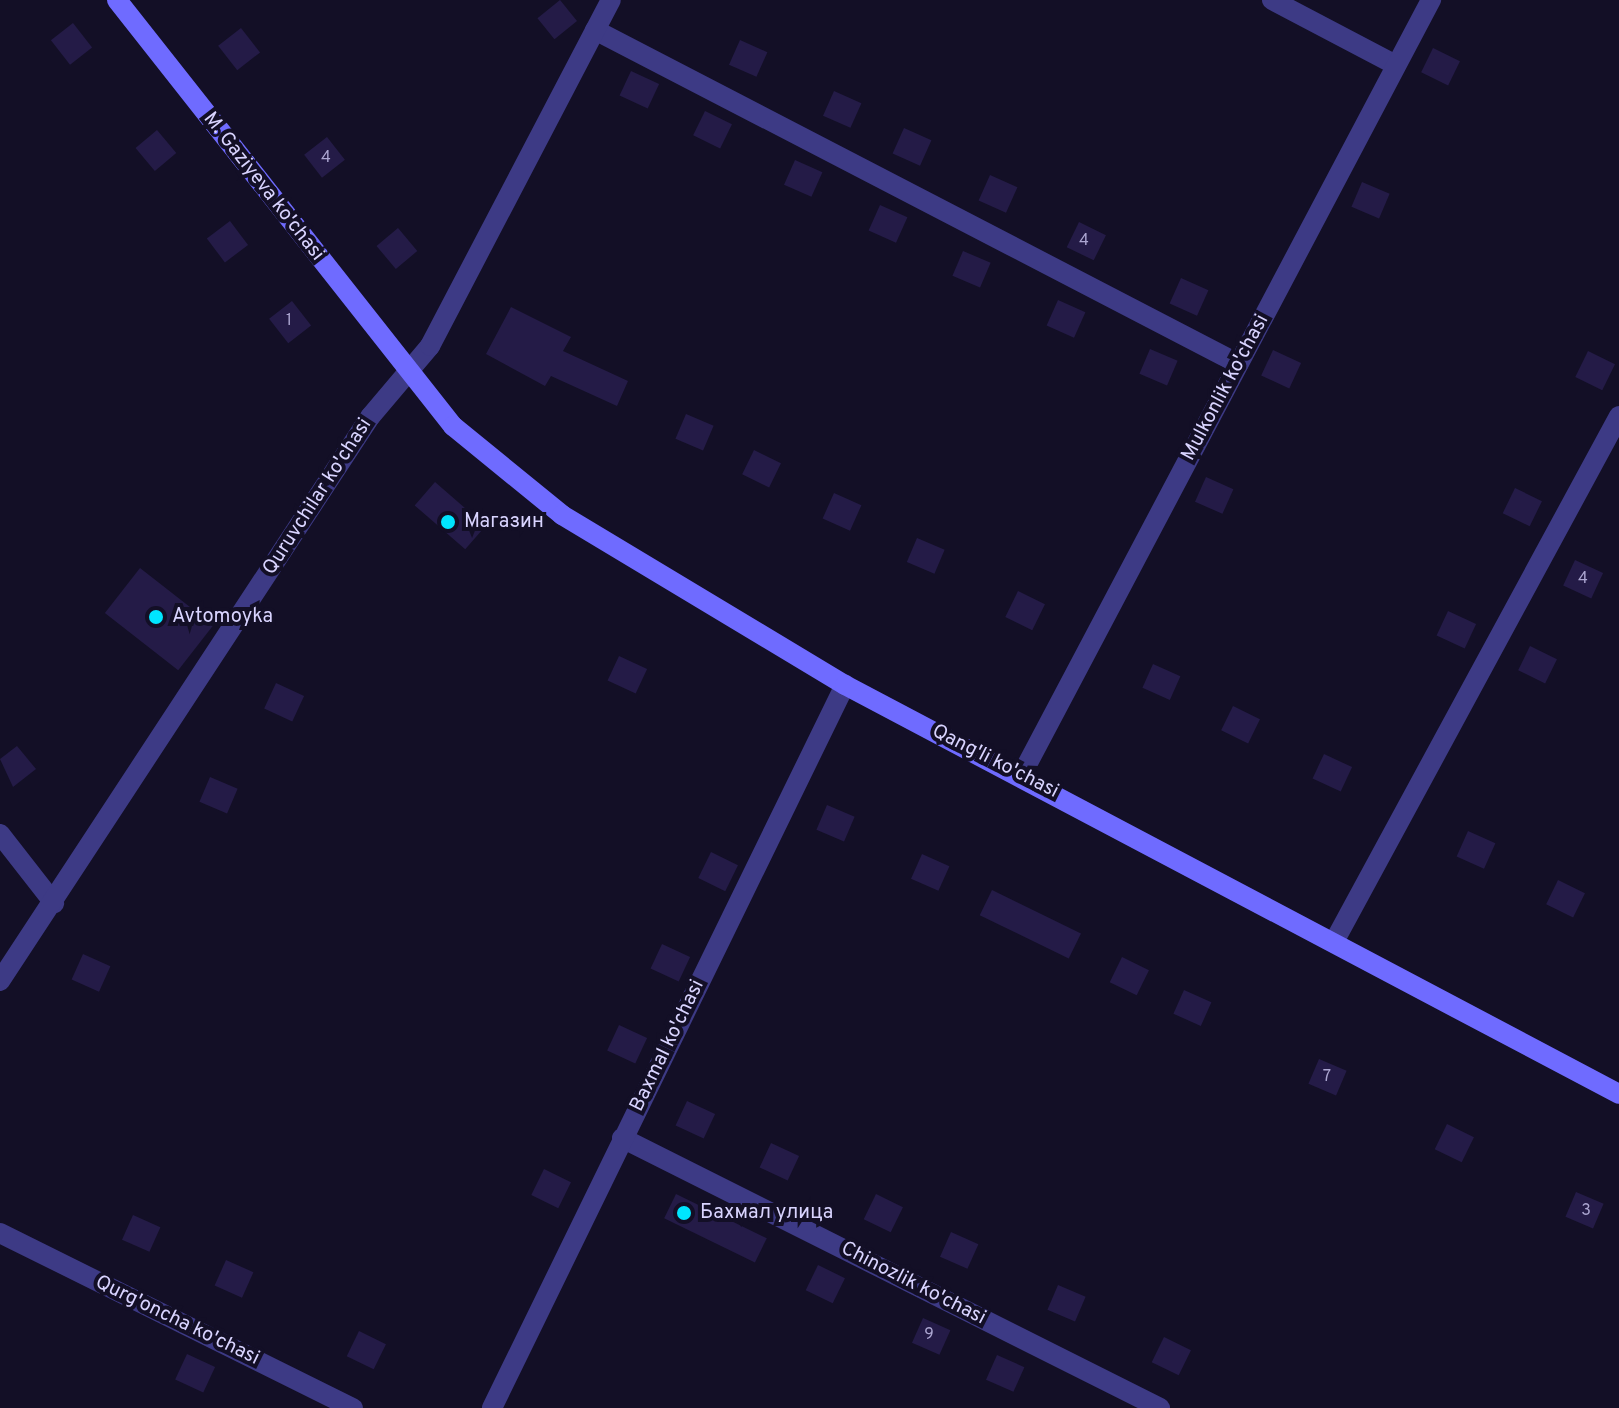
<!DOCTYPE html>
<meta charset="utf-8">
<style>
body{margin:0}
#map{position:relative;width:1619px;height:1408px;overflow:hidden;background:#130f26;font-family:Overpass,sans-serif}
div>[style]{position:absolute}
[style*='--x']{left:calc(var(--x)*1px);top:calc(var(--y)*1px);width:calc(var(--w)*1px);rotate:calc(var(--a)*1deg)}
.building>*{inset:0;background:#241b47;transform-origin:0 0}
.street>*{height:20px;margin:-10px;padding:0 10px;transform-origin:10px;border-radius:10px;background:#3d3a85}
.secondary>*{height:20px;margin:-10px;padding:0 10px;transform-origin:10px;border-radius:10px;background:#6f6bff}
.dots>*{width:22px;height:22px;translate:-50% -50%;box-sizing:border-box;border:4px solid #130f26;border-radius:50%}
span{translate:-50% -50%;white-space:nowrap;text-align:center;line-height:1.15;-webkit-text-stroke:8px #130f26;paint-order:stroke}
.number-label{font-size:16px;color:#aca6d1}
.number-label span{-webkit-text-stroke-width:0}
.street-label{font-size:20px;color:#d9d4ff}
.poi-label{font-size:20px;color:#d9d4ff}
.left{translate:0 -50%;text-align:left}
</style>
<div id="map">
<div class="building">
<div style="left:560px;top:0;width:27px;height:29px;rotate:51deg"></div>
<div style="left:73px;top:23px;width:31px;height:28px;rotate:52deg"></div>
<div style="left:241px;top:28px;width:31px;height:29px;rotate:52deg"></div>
<div style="left:740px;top:40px;width:30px;height:27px;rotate:24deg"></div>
<div style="left:1433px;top:48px;width:30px;height:27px;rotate:26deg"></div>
<div style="left:631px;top:71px;width:31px;height:27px;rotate:25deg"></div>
<div style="left:834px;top:91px;width:30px;height:27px;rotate:24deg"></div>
<div style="left:705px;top:111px;width:30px;height:27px;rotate:26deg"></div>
<div style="left:904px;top:128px;width:30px;height:28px;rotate:24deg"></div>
<div style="left:157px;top:130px;width:30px;height:28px;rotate:50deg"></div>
<div style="left:327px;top:137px;width:29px;height:29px;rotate:52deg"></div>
<div style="left:795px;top:160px;width:30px;height:27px;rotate:24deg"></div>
<div style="left:990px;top:175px;width:30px;height:28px;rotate:24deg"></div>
<div style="left:1362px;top:182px;width:30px;height:27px;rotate:23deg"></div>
<div style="left:880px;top:205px;width:30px;height:28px;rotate:24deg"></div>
<div style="left:230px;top:221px;width:30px;height:29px;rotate:53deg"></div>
<div style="left:1079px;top:222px;width:30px;height:28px;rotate:26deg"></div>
<div style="left:398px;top:228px;width:30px;height:28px;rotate:50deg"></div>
<div style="left:963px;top:251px;width:30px;height:27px;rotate:23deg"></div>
<div style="left:1181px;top:278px;width:30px;height:28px;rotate:24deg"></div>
<div style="left:1058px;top:300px;width:30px;height:28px;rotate:24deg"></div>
<div style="left:292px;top:301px;width:31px;height:29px;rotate:52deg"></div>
<div style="clip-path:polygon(511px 307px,571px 337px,563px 351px,628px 381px,617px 406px,551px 376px,545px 386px,486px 354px)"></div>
<div style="left:1150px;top:349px;width:30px;height:27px;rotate:23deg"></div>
<div style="left:1273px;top:350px;width:31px;height:28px;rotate:25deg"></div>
<div style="left:1588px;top:351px;width:30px;height:29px;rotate:26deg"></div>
<div style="left:686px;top:414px;width:30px;height:27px;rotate:23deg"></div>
<div style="left:754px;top:450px;width:30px;height:27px;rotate:26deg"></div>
<div style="left:1206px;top:477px;width:30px;height:27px;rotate:24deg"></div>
<div style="left:435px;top:482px;width:67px;height:31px;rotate:41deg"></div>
<div style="left:1515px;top:488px;width:30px;height:28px;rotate:26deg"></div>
<div style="left:834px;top:493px;width:30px;height:28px;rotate:24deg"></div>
<div style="left:917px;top:538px;width:30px;height:26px;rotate:23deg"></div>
<div style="left:1575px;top:560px;width:31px;height:28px;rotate:25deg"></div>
<div style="left:140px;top:568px;width:93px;height:57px;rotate:38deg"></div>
<div style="left:1018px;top:591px;width:30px;height:29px;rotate:26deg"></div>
<div style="left:1448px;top:611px;width:31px;height:27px;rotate:25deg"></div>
<div style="left:1530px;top:646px;width:30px;height:27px;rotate:26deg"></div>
<div style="left:619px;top:656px;width:31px;height:27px;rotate:25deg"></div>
<div style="left:1153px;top:664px;width:30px;height:26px;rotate:24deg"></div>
<div style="left:276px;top:683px;width:31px;height:28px;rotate:25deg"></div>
<div style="left:1233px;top:706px;width:30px;height:27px;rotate:26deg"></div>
<div style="clip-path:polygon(17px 746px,36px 769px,13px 787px,0 759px)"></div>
<div style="left:1324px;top:754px;width:31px;height:27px;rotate:25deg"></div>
<div style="left:210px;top:777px;width:30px;height:27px;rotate:23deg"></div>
<div style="left:827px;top:805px;width:30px;height:27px;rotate:23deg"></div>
<div style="left:1468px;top:831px;width:30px;height:28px;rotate:24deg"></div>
<div style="left:711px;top:852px;width:30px;height:29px;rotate:26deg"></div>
<div style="left:922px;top:854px;width:30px;height:27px;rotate:24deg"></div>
<div style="left:1558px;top:880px;width:30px;height:27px;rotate:26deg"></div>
<div style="left:992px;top:890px;width:99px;height:28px;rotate:26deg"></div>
<div style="left:662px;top:944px;width:31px;height:27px;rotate:25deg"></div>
<div style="left:83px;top:954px;width:30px;height:28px;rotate:24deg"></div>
<div style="left:1122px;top:957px;width:30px;height:28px;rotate:26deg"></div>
<div style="left:1184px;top:990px;width:30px;height:26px;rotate:24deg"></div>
<div style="left:619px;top:1025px;width:31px;height:28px;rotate:25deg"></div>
<div style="left:1319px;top:1059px;width:30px;height:27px;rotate:23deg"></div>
<div style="left:687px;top:1101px;width:31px;height:27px;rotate:25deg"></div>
<div style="left:1447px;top:1124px;width:30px;height:28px;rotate:26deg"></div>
<div style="left:771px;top:1143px;width:31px;height:27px;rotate:25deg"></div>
<div style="left:544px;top:1169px;width:30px;height:29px;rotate:26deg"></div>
<div style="left:1576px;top:1192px;width:30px;height:27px;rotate:23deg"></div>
<div style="left:676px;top:1194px;width:101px;height:27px;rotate:26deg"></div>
<div style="left:876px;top:1194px;width:30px;height:28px;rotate:26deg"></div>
<div style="left:133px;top:1215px;width:30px;height:27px;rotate:24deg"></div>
<div style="left:951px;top:1232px;width:30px;height:27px;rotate:24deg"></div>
<div style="left:226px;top:1260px;width:30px;height:28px;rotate:24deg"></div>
<div style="left:818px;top:1265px;width:30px;height:28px;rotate:26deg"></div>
<div style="left:1058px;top:1285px;width:30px;height:27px;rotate:23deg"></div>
<div style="left:923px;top:1318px;width:30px;height:27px;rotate:24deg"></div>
<div style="left:359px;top:1331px;width:30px;height:28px;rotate:26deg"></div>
<div style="left:1164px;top:1337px;width:30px;height:28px;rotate:26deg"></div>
<div style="left:187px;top:1354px;width:31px;height:28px;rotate:25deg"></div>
<div style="left:997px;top:1355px;width:30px;height:27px;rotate:24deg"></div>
</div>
<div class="street">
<div style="--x:1272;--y:0;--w:140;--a:27.7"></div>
<div style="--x:595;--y:30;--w:725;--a:27.41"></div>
<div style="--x:1021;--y:776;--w:878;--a:-62.15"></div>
<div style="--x:0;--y:834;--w:88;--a:52"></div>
<div style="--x:1335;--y:940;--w:596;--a:-61.54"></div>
<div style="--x:0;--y:981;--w:675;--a:-56.73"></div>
<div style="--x:370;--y:417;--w:93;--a:-49.8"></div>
<div style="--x:430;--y:346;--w:390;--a:-62.4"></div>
<div style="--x:622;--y:1138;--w:602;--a:26.65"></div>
<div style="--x:0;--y:1233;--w:394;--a:26.4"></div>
<div style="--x:492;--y:1408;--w:805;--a:-63.98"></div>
</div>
<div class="secondary">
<div style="--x:117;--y:0;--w:543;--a:51.74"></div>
<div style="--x:453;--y:426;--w:141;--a:39.2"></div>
<div style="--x:562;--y:515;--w:330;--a:31"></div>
<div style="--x:845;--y:685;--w:875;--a:27.85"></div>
</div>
<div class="dots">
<div style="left:448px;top:522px;background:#00e5ff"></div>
<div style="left:156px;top:617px;background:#00e5ff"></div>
<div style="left:684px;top:1213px;background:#00e5ff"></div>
</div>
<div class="number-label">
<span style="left:326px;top:158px">4</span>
<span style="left:1084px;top:241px">4</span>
<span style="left:289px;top:321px">1</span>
<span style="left:1583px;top:579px">4</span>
<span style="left:1327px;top:1077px">7</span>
<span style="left:1586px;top:1211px">3</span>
<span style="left:929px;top:1335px">9</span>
</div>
<div class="street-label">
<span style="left:263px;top:187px;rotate:52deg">M. Gaziyeva ko'chasi</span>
<span style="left:1226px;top:388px;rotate:-62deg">Mulkonlik ko'chasi</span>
<span style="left:318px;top:497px;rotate:-57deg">Quruvchilar ko'chasi</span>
<span style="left:995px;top:762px;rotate:27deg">Qang'li ko'chasi</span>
<span style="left:668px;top:1046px;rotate:-64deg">Baхmal ko'chasi</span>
<span style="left:913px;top:1284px;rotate:27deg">Сhinozlik ko'chasi</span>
<span style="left:177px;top:1321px;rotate:26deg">Qurg'oncha ko'chasi</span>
</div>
<div class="poi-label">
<span class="left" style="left:464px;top:522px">Магазин</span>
<span class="left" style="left:172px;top:617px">Avtomoyka</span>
<span class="left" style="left:700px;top:1213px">Бахмал улица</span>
</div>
</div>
